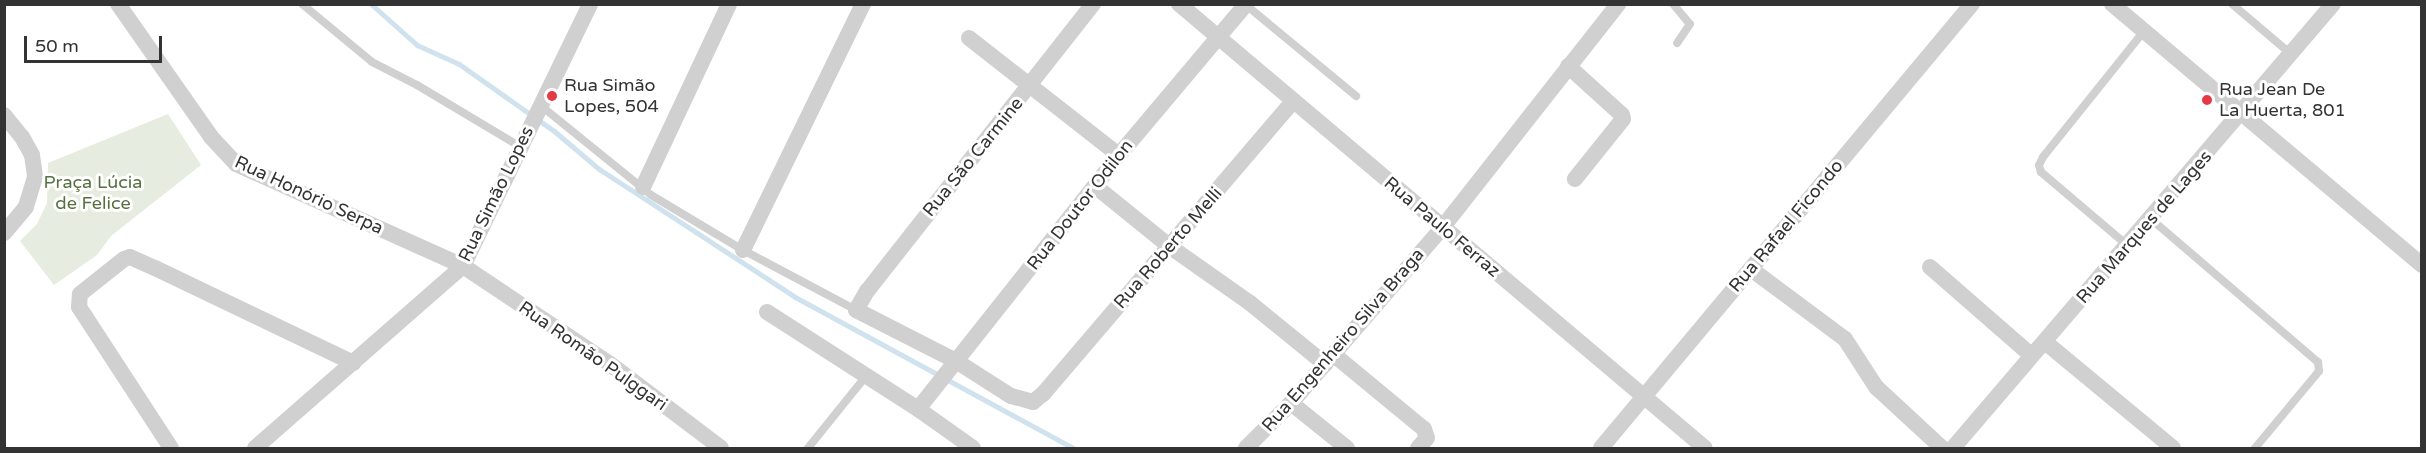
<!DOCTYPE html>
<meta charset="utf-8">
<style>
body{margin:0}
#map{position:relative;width:2426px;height:453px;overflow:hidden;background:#fff;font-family:"Varela Round",sans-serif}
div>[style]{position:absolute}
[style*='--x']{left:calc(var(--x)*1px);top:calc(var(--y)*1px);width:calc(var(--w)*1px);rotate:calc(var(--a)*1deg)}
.green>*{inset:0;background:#e6ecdf}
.stream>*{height:5px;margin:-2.5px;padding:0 2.5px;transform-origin:2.5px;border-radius:2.5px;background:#cfe2ee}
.lane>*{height:8px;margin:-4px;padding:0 4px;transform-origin:4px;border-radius:4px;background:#d0d0d0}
.street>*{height:16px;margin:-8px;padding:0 8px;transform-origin:8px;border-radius:8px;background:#d0d0d0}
.dots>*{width:16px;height:16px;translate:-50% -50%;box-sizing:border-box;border:3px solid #fff;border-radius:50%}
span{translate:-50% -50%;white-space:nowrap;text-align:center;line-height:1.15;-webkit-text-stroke:6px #fff;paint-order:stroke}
.poi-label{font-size:18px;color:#333}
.left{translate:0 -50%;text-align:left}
.street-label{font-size:18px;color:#333}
.park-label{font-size:18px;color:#56703f}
.frame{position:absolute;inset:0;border:6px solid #333;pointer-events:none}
.scale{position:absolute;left:24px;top:36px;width:138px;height:27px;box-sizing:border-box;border:3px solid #333;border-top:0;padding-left:8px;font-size:18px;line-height:21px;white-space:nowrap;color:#333;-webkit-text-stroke:4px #fff;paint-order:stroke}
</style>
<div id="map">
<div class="green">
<div style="clip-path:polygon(168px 114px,201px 165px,111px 236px,97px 255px,54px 285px,20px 241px,37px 224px,47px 203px,48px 163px)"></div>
</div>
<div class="stream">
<div style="--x:371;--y:4;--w:62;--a:41.7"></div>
<div style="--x:417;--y:45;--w:46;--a:24.3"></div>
<div style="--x:459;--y:64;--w:116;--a:35.2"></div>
<div style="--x:554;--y:131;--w:59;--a:40.2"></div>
<div style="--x:599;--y:169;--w:234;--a:33.1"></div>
<div style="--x:795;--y:297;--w:316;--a:28.5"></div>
</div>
<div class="lane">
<div style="--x:302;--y:4;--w:91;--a:39.6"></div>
<div style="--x:372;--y:62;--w:51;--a:27.1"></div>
<div style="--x:417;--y:85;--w:119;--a:30.9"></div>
<div style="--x:1673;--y:4;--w:26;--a:50"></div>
<div style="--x:1690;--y:24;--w:23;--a:124"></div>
<div style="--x:2232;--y:4;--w:77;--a:40.3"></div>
<div style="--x:1246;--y:5;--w:143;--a:39.6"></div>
<div style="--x:540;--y:105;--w:143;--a:39"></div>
<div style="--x:651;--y:195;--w:107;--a:30.9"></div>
<div style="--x:743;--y:250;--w:128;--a:28"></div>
<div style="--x:2151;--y:219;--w:220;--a:40.6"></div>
<div style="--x:2318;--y:362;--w:9;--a:84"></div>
<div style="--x:2319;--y:371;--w:6;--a:129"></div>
<div style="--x:2315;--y:376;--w:94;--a:129.8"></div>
<div style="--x:2127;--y:245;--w:113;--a:-139.7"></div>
<div style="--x:2041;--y:172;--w:7;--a:-106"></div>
<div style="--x:2039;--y:165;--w:9;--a:-63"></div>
<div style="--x:2043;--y:157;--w:160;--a:-51.3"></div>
<div style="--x:808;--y:448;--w:94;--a:-51.1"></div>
</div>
<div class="street">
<div style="--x:118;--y:4;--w:162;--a:55"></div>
<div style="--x:211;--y:137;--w:37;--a:47"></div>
<div style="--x:236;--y:164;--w:249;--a:24.2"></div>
<div style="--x:463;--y:266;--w:177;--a:33.7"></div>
<div style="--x:610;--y:364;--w:139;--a:37.1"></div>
<div style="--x:1093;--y:4;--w:365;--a:128.2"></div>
<div style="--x:867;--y:291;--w:22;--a:120"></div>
<div style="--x:856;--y:310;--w:112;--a:27"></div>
<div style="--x:956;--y:361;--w:65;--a:32.5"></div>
<div style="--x:1011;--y:396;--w:23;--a:15"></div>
<div style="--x:1033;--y:402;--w:13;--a:-39"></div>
<div style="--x:1043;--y:394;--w:385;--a:-49.5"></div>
<div style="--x:1179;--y:4;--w:688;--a:40.17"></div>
<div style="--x:2112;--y:4;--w:405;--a:40.1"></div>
<div style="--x:969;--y:38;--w:190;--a:38"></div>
<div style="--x:1568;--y:66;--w:73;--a:42.2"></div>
<div style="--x:1622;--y:115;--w:4;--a:76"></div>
<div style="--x:1623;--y:119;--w:77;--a:128.7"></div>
<div style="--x:4;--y:115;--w:28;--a:51"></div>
<div style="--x:22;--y:137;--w:21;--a:61"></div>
<div style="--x:32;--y:155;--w:22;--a:82"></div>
<div style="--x:35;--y:177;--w:31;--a:107"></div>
<div style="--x:26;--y:207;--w:34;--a:130"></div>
<div style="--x:1095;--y:186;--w:95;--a:39"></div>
<div style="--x:1169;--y:246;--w:99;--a:35.1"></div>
<div style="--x:1250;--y:303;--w:97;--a:39.1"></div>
<div style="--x:643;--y:187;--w:202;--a:-64.8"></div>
<div style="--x:743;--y:250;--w:274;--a:-64"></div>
<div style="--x:1930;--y:267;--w:135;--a:41.1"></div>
<div style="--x:1751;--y:269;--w:117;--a:36.7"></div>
<div style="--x:1845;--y:339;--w:57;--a:57.1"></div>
<div style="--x:1876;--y:387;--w:90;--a:42.7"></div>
<div style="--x:767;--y:312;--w:179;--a:32.7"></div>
<div style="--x:918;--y:409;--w:67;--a:35.3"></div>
<div style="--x:2045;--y:342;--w:166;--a:39.6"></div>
<div style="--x:1333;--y:354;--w:118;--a:39.5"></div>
<div style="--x:1424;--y:429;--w:9;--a:72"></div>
<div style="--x:1427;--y:438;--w:13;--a:132"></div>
<div style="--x:1291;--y:403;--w:72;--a:38.8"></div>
<div style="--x:918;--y:409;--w:324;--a:-51.6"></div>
<div style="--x:1119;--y:155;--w:197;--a:-49.9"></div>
<div style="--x:171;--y:448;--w:168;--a:-123.1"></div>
<div style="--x:79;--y:307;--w:13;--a:-86"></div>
<div style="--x:80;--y:294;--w:56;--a:-38.5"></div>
<div style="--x:124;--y:259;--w:6;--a:-18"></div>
<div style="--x:130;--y:257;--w:27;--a:24"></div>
<div style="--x:155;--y:268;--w:220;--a:25.6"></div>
<div style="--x:255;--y:448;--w:276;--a:-41.2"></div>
<div style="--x:463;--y:266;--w:291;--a:-64.1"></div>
<div style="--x:1246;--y:448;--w:64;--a:-45"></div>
<div style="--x:1291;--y:403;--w:231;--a:-49.2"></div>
<div style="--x:1442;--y:228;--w:285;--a:-51.8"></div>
<div style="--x:1601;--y:448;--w:579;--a:-50.12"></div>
<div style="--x:1953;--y:448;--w:584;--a:-49.44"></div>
</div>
<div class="dots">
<div style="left:552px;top:96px;background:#e63946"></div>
<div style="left:2207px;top:100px;background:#e63946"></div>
</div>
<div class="poi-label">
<span class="left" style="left:564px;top:96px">Rua Simão<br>Lopes, 504</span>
<span class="left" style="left:2219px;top:100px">Rua Jean De<br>La Huerta, 801</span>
</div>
<div class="street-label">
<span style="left:973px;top:157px;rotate:-51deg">Rua São Carmine</span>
<span style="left:496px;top:194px;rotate:-64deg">Rua Simão Lopes</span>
<span style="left:309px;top:195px;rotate:25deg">Rua Honório Serpa</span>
<span style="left:1080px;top:205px;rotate:-52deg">Rua Doutor Odilon</span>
<span style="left:1786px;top:226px;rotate:-50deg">Rua Rafael Ficondo</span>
<span style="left:1442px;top:227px;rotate:40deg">Rua Paulo Ferraz</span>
<span style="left:2144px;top:227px;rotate:-49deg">Rua Marques de Lages</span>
<span style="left:1168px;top:248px;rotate:-49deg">Rua Roberto Melli</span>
<span style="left:1343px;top:340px;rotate:-49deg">Rua Engenheiro Silva Braga</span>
<span style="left:593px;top:356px;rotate:35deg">Rua Romão Pulggari</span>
</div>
<div class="park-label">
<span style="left:93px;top:193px">Praça Lúcia<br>de Felice</span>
</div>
<div class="frame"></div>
<div class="scale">50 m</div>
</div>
